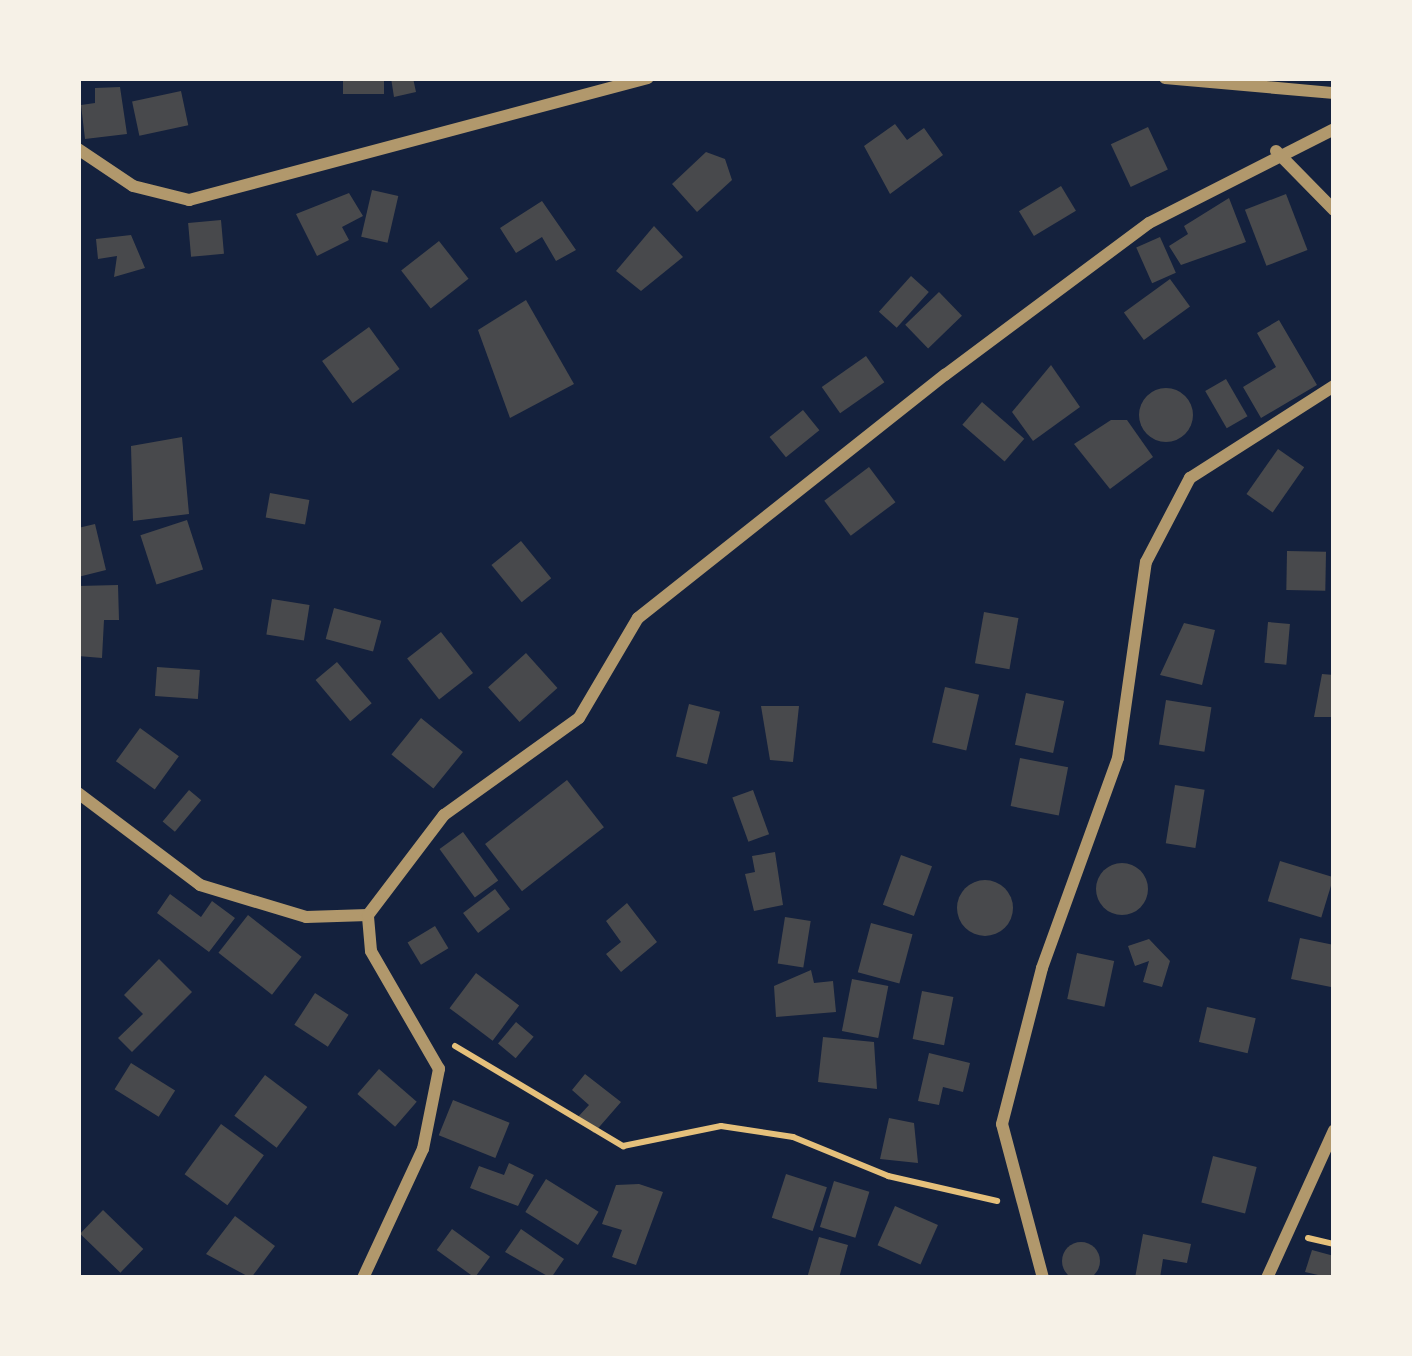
<!DOCTYPE html>
<style>
body{margin:0}
#map{position:relative;width:1412px;height:1356px;overflow:hidden;background:#14213d;font-family:"Work Sans",sans-serif}
div>[style]{position:absolute}
[style*='--x']{left:calc(var(--x)*1px);top:calc(var(--y)*1px);width:calc(var(--w)*1px);rotate:calc(var(--a)*1deg)}
.building>*{inset:0;background:#48494c;transform-origin:0 0}
.round{border-radius:50%}
.path>*{height:6px;margin:-3px;padding:0 3px;transform-origin:3px;border-radius:3px;background:#e5c07b}
.minor>*{height:12px;margin:-6px;padding:0 6px;transform-origin:6px;border-radius:6px;background:#b1986c}
span{translate:-50% -50%;white-space:nowrap;text-align:center;line-height:1.15;-webkit-text-stroke:12px #f6f1e7;paint-order:stroke}
.frame{position:absolute;inset:0;border:81px solid #f6f1e7;pointer-events:none}
</style>
<div id="map">
<div class="building">
<div style="left:343px;top:78px;width:41px;height:16px"></div>
<div style="clip-path:polygon(391px 78px,413px 78px,416px 92px,394px 97px)"></div>
<div style="clip-path:polygon(120px 87px,127px 134px,85px 139px,81px 105px,95px 103px,95px 88px)"></div>
<div style="left:181px;top:91px;width:35px;height:50px;rotate:78deg"></div>
<div style="clip-path:polygon(895px 124px,907px 140px,924px 128px,943px 155px,890px 194px,864px 146px)"></div>
<div style="left:1148px;top:127px;width:47px;height:41px;rotate:65deg"></div>
<div style="clip-path:polygon(706px 152px,725px 159px,732px 180px,697px 212px,672px 184px)"></div>
<div style="left:1061px;top:186px;width:29px;height:49px;rotate:59deg"></div>
<div style="left:372px;top:190px;width:27px;height:48px;rotate:13deg"></div>
<div style="clip-path:polygon(349px 193px,363px 216px,342px 227px,349px 240px,317px 256px,296px 214px)"></div>
<div style="left:1286px;top:194px;width:60px;height:44px;rotate:69deg"></div>
<div style="clip-path:polygon(1229px 198px,1246px 242px,1181px 265px,1169px 246px,1188px 234px,1184px 226px)"></div>
<div style="clip-path:polygon(542px 201px,576px 250px,556px 261px,542px 237px,516px 253px,500px 228px)"></div>
<div style="left:221px;top:220px;width:34px;height:33px;rotate:85deg"></div>
<div style="clip-path:polygon(654px 226px,683px 257px,641px 291px,616px 271px)"></div>
<div style="clip-path:polygon(131px 235px,145px 268px,114px 277px,117px 256px,98px 259px,96px 239px)"></div>
<div style="left:1160px;top:237px;width:39px;height:26px;rotate:66deg"></div>
<div style="left:439px;top:241px;width:48px;height:48px;rotate:52deg"></div>
<div style="left:911px;top:276px;width:24px;height:48px;rotate:42deg"></div>
<div style="left:1170px;top:279px;width:34px;height:57px;rotate:54deg"></div>
<div style="left:939px;top:292px;width:33px;height:47px;rotate:46deg"></div>
<div style="clip-path:polygon(526px 300px,574px 384px,510px 418px,478px 330px)"></div>
<div style="clip-path:polygon(1279px 320px,1317px 385px,1261px 418px,1243px 387px,1276px 367px,1257px 333px)"></div>
<div style="left:369px;top:327px;width:52px;height:58px;rotate:54deg"></div>
<div style="left:866px;top:356px;width:32px;height:54px;rotate:55deg"></div>
<div style="clip-path:polygon(1051px 365px,1080px 407px,1033px 441px,1012px 412px)"></div>
<div style="left:1226px;top:379px;width:43px;height:24px;rotate:60deg"></div>
<div class="round" style="left:1139px;top:388px;width:54px;height:54px"></div>
<div style="left:982px;top:402px;width:56px;height:30px;rotate:41deg"></div>
<div style="left:803px;top:410px;width:26px;height:43px;rotate:51deg"></div>
<div style="clip-path:polygon(1111px 420px,1127px 420px,1153px 457px,1110px 489px,1074px 444px)"></div>
<div style="clip-path:polygon(182px 437px,189px 514px,133px 521px,131px 446px)"></div>
<div style="left:1278px;top:449px;width:32px;height:55px;rotate:35deg"></div>
<div style="left:869px;top:467px;width:44px;height:56px;rotate:53deg"></div>
<div style="left:270px;top:493px;width:40px;height:25px;rotate:10deg"></div>
<div style="left:187px;top:520px;width:52px;height:49px;rotate:72deg"></div>
<div style="clip-path:polygon(95px 524px,106px 570px,78px 577px,78px 528px)"></div>
<div style="left:521px;top:541px;width:48px;height:38px;rotate:51deg"></div>
<div style="left:1287px;top:551px;width:39px;height:39px;rotate:1deg"></div>
<div style="clip-path:polygon(118px 585px,119px 620px,104px 620px,102px 658px,78px 656px,78px 586px)"></div>
<div style="left:272px;top:599px;width:38px;height:36px;rotate:9deg"></div>
<div style="left:334px;top:608px;width:49px;height:32px;rotate:15deg"></div>
<div style="left:984px;top:612px;width:35px;height:52px;rotate:10deg"></div>
<div style="left:1268px;top:622px;width:22px;height:41px;rotate:5deg"></div>
<div style="clip-path:polygon(1184px 623px,1215px 630px,1202px 685px,1160px 675px)"></div>
<div style="left:441px;top:632px;width:52px;height:43px;rotate:52deg"></div>
<div style="left:526px;top:653px;width:47px;height:51px;rotate:48deg"></div>
<div style="left:337px;top:662px;width:54px;height:28px;rotate:50deg"></div>
<div style="left:157px;top:667px;width:43px;height:29px;rotate:4deg"></div>
<div style="clip-path:polygon(1322px 674px,1334px 675px,1334px 717px,1314px 717px)"></div>
<div style="left:945px;top:687px;width:35px;height:57px;rotate:13deg"></div>
<div style="left:1026px;top:693px;width:39px;height:53px;rotate:12deg"></div>
<div style="left:1166px;top:700px;width:46px;height:45px;rotate:9deg"></div>
<div style="left:689px;top:704px;width:32px;height:54px;rotate:14deg"></div>
<div style="clip-path:polygon(761px 706px,799px 706px,793px 762px,770px 760px)"></div>
<div style="left:421px;top:718px;width:54px;height:47px;rotate:39deg"></div>
<div style="left:140px;top:728px;width:48px;height:41px;rotate:36deg"></div>
<div style="left:1020px;top:758px;width:49px;height:49px;rotate:11deg"></div>
<div style="left:567px;top:780px;width:60px;height:104px;rotate:52deg"></div>
<div style="left:1175px;top:785px;width:30px;height:59px;rotate:9deg"></div>
<div style="left:189px;top:790px;width:16px;height:41px;rotate:40deg"></div>
<div style="left:753px;top:790px;width:47px;height:22px;rotate:70deg"></div>
<div style="left:463px;top:832px;width:60px;height:29px;rotate:54deg"></div>
<div style="clip-path:polygon(775px 852px,783px 905px,754px 911px,745px 874px,755px 872px,752px 856px)"></div>
<div style="left:901px;top:855px;width:33px;height:53px;rotate:20deg"></div>
<div style="left:1280px;top:861px;width:56px;height:42px;rotate:17deg"></div>
<div class="round" style="left:1096px;top:863px;width:52px;height:52px"></div>
<div class="round" style="left:957px;top:880px;width:56px;height:56px"></div>
<div style="left:495px;top:889px;width:25px;height:40px;rotate:53deg"></div>
<div style="clip-path:polygon(170px 894px,201px 917px,212px 901px,235px 918px,209px 952px,157px 913px)"></div>
<div style="clip-path:polygon(627px 903px,657px 942px,621px 972px,606px 954px,621px 942px,606px 921px)"></div>
<div style="left:248px;top:915px;width:68px;height:48px;rotate:38deg"></div>
<div style="left:785px;top:917px;width:26px;height:47px;rotate:9deg"></div>
<div style="left:871px;top:923px;width:43px;height:51px;rotate:15deg"></div>
<div style="left:435px;top:926px;width:26px;height:32px;rotate:59deg"></div>
<div style="clip-path:polygon(1300px 938px,1334px 945px,1331px 987px,1291px 979px)"></div>
<div style="clip-path:polygon(1149px 939px,1170px 961px,1162px 987px,1143px 982px,1149px 961px,1135px 966px,1128px 946px)"></div>
<div style="left:1077px;top:953px;width:38px;height:47px;rotate:12deg"></div>
<div style="clip-path:polygon(159px 959px,192px 992px,132px 1052px,118px 1038px,143px 1014px,124px 995px)"></div>
<div style="clip-path:polygon(811px 970px,814px 983px,833px 981px,836px 1012px,776px 1017px,774px 986px)"></div>
<div style="left:476px;top:973px;width:54px;height:44px;rotate:37deg"></div>
<div style="left:852px;top:979px;width:37px;height:53px;rotate:11deg"></div>
<div style="left:922px;top:991px;width:32px;height:49px;rotate:11deg"></div>
<div style="left:315px;top:993px;width:40px;height:38px;rotate:33deg"></div>
<div style="left:1207px;top:1007px;width:50px;height:36px;rotate:13deg"></div>
<div style="left:516px;top:1022px;width:23px;height:28px;rotate:40deg"></div>
<div style="clip-path:polygon(823px 1037px,874px 1042px,877px 1089px,818px 1082px)"></div>
<div style="clip-path:polygon(929px 1053px,970px 1063px,963px 1092px,943px 1087px,939px 1105px,918px 1101px)"></div>
<div style="left:131px;top:1063px;width:52px;height:31px;rotate:32deg"></div>
<div style="left:379px;top:1069px;width:50px;height:33px;rotate:41deg"></div>
<div style="clip-path:polygon(585px 1074px,621px 1102px,594px 1133px,577px 1118px,589px 1105px,572px 1090px)"></div>
<div style="left:265px;top:1075px;width:53px;height:51px;rotate:37deg"></div>
<div style="left:453px;top:1100px;width:61px;height:38px;rotate:22deg"></div>
<div style="clip-path:polygon(889px 1118px,914px 1123px,918px 1163px,880px 1159px)"></div>
<div style="left:221px;top:1124px;width:53px;height:62px;rotate:36deg"></div>
<div style="left:1213px;top:1156px;width:45px;height:48px;rotate:14deg"></div>
<div style="clip-path:polygon(509px 1163px,534px 1175px,518px 1206px,470px 1188px,479px 1166px,504px 1175px)"></div>
<div style="left:786px;top:1174px;width:43px;height:46px;rotate:18deg"></div>
<div style="left:546px;top:1179px;width:62px;height:39px;rotate:32deg"></div>
<div style="left:834px;top:1181px;width:37px;height:48px;rotate:17deg"></div>
<div style="clip-path:polygon(639px 1184px,663px 1192px,636px 1265px,612px 1257px,622px 1230px,602px 1224px,616px 1185px)"></div>
<div style="left:895px;top:1206px;width:47px;height:43px;rotate:24deg"></div>
<div style="left:103px;top:1210px;width:56px;height:33px;rotate:44deg"></div>
<div style="clip-path:polygon(235px 1216px,275px 1246px,251px 1278px,206px 1254px)"></div>
<div style="left:452px;top:1229px;width:47px;height:26px;rotate:36deg"></div>
<div style="clip-path:polygon(521px 1229px,564px 1259px,551px 1278px,505px 1252px)"></div>
<div style="clip-path:polygon(1143px 1234px,1191px 1244px,1187px 1263px,1163px 1259px,1160px 1278px,1135px 1278px)"></div>
<div style="clip-path:polygon(819px 1237px,848px 1245px,839px 1278px,807px 1278px)"></div>
<div class="round" style="left:1062px;top:1242px;width:38px;height:38px"></div>
<div style="clip-path:polygon(1312px 1250px,1334px 1256px,1331px 1278px,1305px 1272px)"></div>
</div>
<div class="path">
<div style="--x:455;--y:1046;--w:196;--a:30.8"></div>
<div style="--x:623;--y:1146;--w:100;--a:-11.5"></div>
<div style="--x:721;--y:1126;--w:73;--a:8.7"></div>
<div style="--x:793;--y:1137;--w:103;--a:22.3"></div>
<div style="--x:888;--y:1176;--w:112;--a:12.9"></div>
<div style="--x:1308;--y:1238;--w:27;--a:13"></div>
</div>
<div class="minor">
<div style="--x:1165;--y:78;--w:170;--a:5.1"></div>
<div style="--x:78;--y:149;--w:66;--a:33.9"></div>
<div style="--x:133;--y:186;--w:58;--a:14"></div>
<div style="--x:189;--y:200;--w:475;--a:-14.9"></div>
<div style="--x:1276;--y:151;--w:83;--a:45.5"></div>
<div style="--x:78;--y:793;--w:153;--a:37"></div>
<div style="--x:200;--y:885;--w:111;--a:16.8"></div>
<div style="--x:306;--y:917;--w:62;--a:-1.8"></div>
<div style="--x:363;--y:1278;--w:142;--a:-65.1"></div>
<div style="--x:423;--y:1149;--w:82;--a:-78.7"></div>
<div style="--x:439;--y:1069;--w:136;--a:-120"></div>
<div style="--x:371;--y:951;--w:36;--a:-95"></div>
<div style="--x:368;--y:915;--w:126;--a:-52.8"></div>
<div style="--x:444;--y:815;--w:166;--a:-35.7"></div>
<div style="--x:579;--y:718;--w:116;--a:-59.5"></div>
<div style="--x:638;--y:618;--w:392;--a:-38.4"></div>
<div style="--x:945;--y:375;--w:254;--a:-36.7"></div>
<div style="--x:1149;--y:223;--w:208;--a:-26.9"></div>
<div style="--x:1043;--y:1278;--w:159;--a:-104.9"></div>
<div style="--x:1002;--y:1124;--w:161;--a:-75.6"></div>
<div style="--x:1042;--y:968;--w:223;--a:-70.1"></div>
<div style="--x:1118;--y:758;--w:198;--a:-81.9"></div>
<div style="--x:1146;--y:562;--w:95;--a:-62.4"></div>
<div style="--x:1190;--y:478;--w:171;--a:-32.6"></div>
<div style="--x:1267;--y:1278;--w:162;--a:-65.6"></div>
</div>
<div class="frame"></div>
</div>
